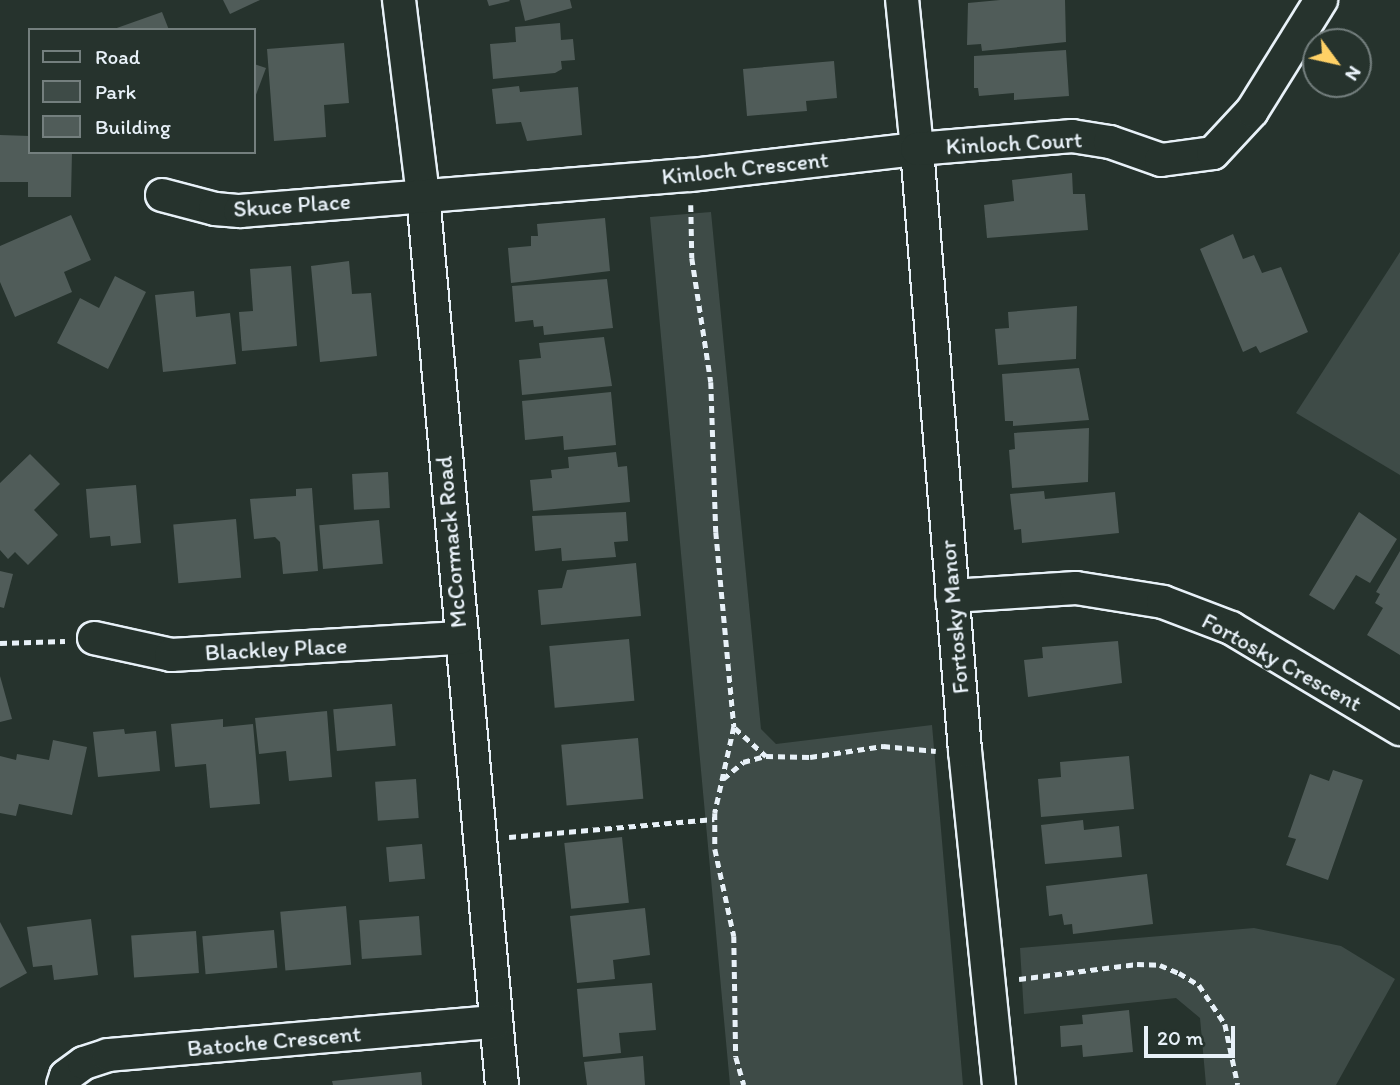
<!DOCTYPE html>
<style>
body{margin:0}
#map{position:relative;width:1400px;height:1085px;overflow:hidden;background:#26332d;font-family:Itim,sans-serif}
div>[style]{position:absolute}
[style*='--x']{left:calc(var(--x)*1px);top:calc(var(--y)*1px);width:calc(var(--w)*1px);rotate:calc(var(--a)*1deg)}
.green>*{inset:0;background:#3e4b47}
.building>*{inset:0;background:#505c59;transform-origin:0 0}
.path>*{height:4.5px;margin-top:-2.25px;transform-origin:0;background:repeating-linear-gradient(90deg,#e8f1f8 0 7px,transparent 0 12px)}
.roads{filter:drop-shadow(2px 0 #e8f1f8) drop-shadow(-2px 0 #e8f1f8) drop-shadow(0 2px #e8f1f8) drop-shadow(0 -2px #e8f1f8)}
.minor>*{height:32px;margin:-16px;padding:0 16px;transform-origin:16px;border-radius:16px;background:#26332d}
span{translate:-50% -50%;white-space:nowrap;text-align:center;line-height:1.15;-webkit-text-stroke:5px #26332d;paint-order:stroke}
.street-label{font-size:23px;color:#e8f1f8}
.legend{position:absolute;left:28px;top:28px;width:228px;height:126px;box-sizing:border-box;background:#26332d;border:2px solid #747f7e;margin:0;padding:9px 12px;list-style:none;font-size:21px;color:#e8f1f8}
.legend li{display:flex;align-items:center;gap:14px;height:35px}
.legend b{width:35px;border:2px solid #747f7e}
.north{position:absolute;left:1302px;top:28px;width:70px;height:70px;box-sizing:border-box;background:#26332d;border:2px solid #747f7e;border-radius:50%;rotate:123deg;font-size:19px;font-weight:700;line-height:28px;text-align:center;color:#e8f1f8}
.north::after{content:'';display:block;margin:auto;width:24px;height:32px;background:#ffd166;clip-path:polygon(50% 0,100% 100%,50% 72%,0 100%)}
.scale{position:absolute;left:1144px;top:1026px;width:91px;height:32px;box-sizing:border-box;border:4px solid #e8f1f8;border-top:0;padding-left:9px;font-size:21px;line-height:24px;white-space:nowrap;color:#e8f1f8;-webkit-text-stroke:5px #26332d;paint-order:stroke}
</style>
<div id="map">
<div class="green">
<div style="clip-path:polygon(711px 212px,761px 729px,776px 744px,932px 725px,963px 1085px,730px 1085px,650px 217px)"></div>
<div style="clip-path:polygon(1400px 252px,1400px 475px,1296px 413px)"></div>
<div style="clip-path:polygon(1254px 928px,1341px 946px,1395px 979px,1336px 1085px,1206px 1085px,1200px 1018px,1176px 998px,1024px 1014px,1020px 948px)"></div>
</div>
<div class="building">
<div style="clip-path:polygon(223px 0,260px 0,230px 14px)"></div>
<div style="clip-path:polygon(487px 0,509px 0,510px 1px,489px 6px)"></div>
<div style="clip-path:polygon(520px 0,570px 0,572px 8px,525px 21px)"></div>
<div style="clip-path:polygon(1000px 0,1065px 0,1066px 42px,982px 51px,981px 44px,967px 45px,968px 3px)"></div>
<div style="clip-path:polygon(162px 12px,169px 30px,114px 30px,114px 29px)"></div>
<div style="clip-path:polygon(560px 23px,561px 40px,573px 39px,575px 60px,561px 61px,562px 69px,555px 73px,493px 79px,490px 44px,516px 42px,515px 27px)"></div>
<div style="clip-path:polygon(344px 43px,349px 103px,324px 105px,326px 137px,274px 141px,267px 49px)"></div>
<div style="clip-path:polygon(1066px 50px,1069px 96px,1014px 100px,1014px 93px,979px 96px,978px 88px,974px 88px,974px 56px)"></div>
<div style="clip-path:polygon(834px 61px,837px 98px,806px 101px,807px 111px,747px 116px,743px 69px)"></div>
<div style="clip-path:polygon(254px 64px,266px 68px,254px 100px)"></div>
<div style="clip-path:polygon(519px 86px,520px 92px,578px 87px,582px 135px,527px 141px,521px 122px,496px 124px,492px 89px)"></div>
<div style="clip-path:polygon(0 135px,30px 136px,30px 152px,72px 152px,71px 197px,28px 197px,28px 182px,0 182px)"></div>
<div style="clip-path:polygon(1072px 173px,1073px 194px,1085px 194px,1088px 230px,987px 238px,984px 205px,1014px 201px,1012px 180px)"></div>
<div style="clip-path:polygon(71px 215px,91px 260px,64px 272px,72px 292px,15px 317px,0 282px,0 246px)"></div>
<div style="clip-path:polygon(605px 218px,610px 271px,511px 283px,508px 248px,531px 246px,531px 236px,538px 236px,537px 224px)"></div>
<div style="clip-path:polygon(1233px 234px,1243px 259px,1254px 255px,1262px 273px,1281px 267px,1308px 332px,1260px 353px,1256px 346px,1243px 352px,1200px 249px)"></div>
<div style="clip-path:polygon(349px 261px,352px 294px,371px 293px,377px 356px,320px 362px,311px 266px)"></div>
<div style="clip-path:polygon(291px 266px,297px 346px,242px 351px,239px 312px,253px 311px,250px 269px)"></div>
<div style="clip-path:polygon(115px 276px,146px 292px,108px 369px,57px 343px,80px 298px,99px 308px)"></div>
<div style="clip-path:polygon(607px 279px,613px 328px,544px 335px,543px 326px,534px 327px,533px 320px,515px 322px,512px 286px)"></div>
<div style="clip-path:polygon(194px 291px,196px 317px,230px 313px,236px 364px,163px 372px,155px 295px)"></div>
<div style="clip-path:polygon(1077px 306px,1076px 359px,998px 365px,995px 329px,1009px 328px,1008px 312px)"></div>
<div style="clip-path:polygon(604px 337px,612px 386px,522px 395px,519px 360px,541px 358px,539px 343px)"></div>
<div style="clip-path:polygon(1079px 368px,1089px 420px,1013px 426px,1013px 421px,1005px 421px,1002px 374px)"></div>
<div style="clip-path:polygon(611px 392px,616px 445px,564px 450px,563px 436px,525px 440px,522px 401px)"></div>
<div style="clip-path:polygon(1089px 428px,1088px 482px,1012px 488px,1009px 450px,1015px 449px,1014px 433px)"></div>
<div style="clip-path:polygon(616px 452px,618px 467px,627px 466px,630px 502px,533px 511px,530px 480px,552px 478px,551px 470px,569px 468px,568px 457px)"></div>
<div style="clip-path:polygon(30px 454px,60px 484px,34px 510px,58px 535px,28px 565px,15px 552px,8px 559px,0 550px,0 483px)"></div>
<div style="left:388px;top:472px;width:36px;height:36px;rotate:87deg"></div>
<div style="clip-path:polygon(136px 485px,141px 543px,111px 546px,110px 536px,90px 538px,86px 489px)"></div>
<div style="clip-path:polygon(312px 488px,318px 571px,283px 574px,280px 542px,275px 537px,254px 539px,250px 499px,296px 496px,296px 489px)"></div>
<div style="clip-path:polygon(1044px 491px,1045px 499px,1115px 492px,1119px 533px,1022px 543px,1021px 529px,1014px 530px,1010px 494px)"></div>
<div style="clip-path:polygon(626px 512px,628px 541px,614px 542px,616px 557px,562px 561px,561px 548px,535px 551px,532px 516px)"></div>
<div style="clip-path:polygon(1359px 512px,1397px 539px,1370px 583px,1356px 575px,1334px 610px,1309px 595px)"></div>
<div style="left:236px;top:519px;width:59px;height:63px;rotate:85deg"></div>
<div style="left:379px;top:520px;width:44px;height:60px;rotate:85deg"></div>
<div style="clip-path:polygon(1400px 551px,1400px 655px,1367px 635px,1383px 608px,1375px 603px,1380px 594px,1376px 592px)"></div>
<div style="clip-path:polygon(636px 563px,641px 616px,541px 625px,538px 590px,562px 588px,567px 570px)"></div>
<div style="clip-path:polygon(0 571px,13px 574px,4px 608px,0 607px)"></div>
<div style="left:629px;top:639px;width:62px;height:80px;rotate:85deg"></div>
<div style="clip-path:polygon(1118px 641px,1122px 683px,1028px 697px,1024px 660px,1043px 658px,1042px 647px)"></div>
<div style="clip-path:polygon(0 676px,12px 719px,0 722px)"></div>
<div style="left:392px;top:704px;width:42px;height:59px;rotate:85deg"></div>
<div style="clip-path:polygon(327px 711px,332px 777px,289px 781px,286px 751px,259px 754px,255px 718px)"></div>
<div style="clip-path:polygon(223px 719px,223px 727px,253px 724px,260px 804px,210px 808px,206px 764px,175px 767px,171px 724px)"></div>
<div style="clip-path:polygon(124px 729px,125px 734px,156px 731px,160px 771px,98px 777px,93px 732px)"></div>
<div style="left:638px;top:738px;width:61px;height:77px;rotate:85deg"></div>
<div style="clip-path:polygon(53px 740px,87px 747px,72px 815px,19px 804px,16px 816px,0 813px,0 756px,16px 760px,17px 754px,49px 760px)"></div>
<div style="clip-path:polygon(1129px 756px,1134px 809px,1041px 817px,1038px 779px,1061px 777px,1060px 762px)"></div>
<div style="clip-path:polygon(1333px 770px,1363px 780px,1328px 880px,1286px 865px,1296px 839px,1288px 837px,1310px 774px,1329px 781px)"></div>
<div style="left:416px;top:779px;width:39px;height:41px;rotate:86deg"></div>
<div style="clip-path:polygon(1083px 820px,1084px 830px,1119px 826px,1122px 857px,1045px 864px,1041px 825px)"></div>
<div style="left:622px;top:837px;width:66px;height:58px;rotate:84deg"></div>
<div style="left:422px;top:844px;width:35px;height:36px;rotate:85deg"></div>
<div style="clip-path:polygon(1147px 874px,1153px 924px,1073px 934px,1072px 924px,1064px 925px,1062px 914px,1049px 916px,1046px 886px)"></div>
<div style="left:346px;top:906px;width:59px;height:66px;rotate:85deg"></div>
<div style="clip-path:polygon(645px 908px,650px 955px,613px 960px,615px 979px,577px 983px,570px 916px)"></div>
<div style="left:419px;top:916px;width:39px;height:60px;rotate:86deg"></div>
<div style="clip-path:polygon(91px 919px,98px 975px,54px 980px,52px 965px,33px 967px,27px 927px)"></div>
<div style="clip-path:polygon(0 922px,27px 973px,0 988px)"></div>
<div style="left:274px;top:930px;width:38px;height:72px;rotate:85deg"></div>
<div style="left:196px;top:931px;width:42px;height:65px;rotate:86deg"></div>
<div style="clip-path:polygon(652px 983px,656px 1030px,619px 1033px,621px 1053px,583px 1057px,577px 989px)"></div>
<div style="clip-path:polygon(1129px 1010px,1133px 1052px,1083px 1057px,1082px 1045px,1061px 1047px,1060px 1026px,1083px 1024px,1082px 1015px)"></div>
<div style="clip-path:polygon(643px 1056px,645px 1085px,587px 1085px,584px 1062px)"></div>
<div style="clip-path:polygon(421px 1072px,422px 1085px,333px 1085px,332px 1081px)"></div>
</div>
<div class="path">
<div style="--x:691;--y:205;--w:53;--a:88.9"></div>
<div style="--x:692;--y:258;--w:125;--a:81.3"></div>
<div style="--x:711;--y:382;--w:150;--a:88.1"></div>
<div style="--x:716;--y:532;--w:196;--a:84.7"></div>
<div style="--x:734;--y:727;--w:88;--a:102.5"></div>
<div style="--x:715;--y:813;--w:36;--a:90"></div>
<div style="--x:715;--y:849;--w:89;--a:77.7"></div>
<div style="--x:734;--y:936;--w:121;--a:89.1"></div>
<div style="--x:736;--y:1057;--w:29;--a:74"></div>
<div style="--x:0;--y:643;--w:65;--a:-1.8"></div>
<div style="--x:735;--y:728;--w:42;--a:42.1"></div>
<div style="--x:723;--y:779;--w:26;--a:-40"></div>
<div style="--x:743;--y:762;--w:24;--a:-15"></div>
<div style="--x:766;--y:756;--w:44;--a:1.3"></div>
<div style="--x:810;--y:757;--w:74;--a:-8.6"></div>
<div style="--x:883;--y:746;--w:53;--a:5.4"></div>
<div style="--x:509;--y:837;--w:206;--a:-5"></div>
<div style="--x:1019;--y:979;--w:119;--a:-7.2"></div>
<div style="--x:1137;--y:964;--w:23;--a:2"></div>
<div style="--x:1160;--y:965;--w:21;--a:23"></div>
<div style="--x:1179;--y:973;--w:23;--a:31"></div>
<div style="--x:1199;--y:985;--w:47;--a:56.3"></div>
<div style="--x:1225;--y:1024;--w:62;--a:78"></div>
</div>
<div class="roads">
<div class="minor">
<div style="--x:399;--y:0;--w:196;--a:83"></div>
<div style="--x:423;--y:195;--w:893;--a:84.93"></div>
<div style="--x:162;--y:195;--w:55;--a:14.8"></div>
<div style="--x:215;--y:209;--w:25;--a:5"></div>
<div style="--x:240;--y:211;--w:452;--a:-4.6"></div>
<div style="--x:691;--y:175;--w:227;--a:-6.6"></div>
<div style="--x:917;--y:149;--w:150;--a:-95.7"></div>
<div style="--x:952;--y:596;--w:124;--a:-3.7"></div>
<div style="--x:1076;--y:588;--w:88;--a:9.1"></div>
<div style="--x:1163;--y:602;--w:73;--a:20.9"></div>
<div style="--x:1231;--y:628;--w:197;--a:30.9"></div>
<div style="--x:94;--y:638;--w:79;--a:12.4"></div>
<div style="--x:171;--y:655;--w:289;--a:-3.4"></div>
<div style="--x:63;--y:1085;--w:9;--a:-72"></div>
<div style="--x:66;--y:1076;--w:22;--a:-36"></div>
<div style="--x:84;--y:1063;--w:25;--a:-18"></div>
<div style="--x:108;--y:1055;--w:389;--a:-4.9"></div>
<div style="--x:999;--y:1085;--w:336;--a:-95.8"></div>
<div style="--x:965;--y:751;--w:604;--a:-94.56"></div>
<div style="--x:917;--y:149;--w:156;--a:-4.8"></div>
<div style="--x:1072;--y:136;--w:38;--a:9"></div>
<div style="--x:1110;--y:142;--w:54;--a:19.4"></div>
<div style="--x:1161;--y:160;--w:52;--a:-7.7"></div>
<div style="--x:1213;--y:153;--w:57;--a:-47.1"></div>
<div style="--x:1252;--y:111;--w:131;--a:-58.1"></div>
</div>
</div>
<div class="street-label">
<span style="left:1014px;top:143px;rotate:-3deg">Kinloch Court</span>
<span style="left:745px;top:168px;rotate:-6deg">Kinloch Crescent</span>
<span style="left:292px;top:205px;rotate:-4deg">Skuce Place</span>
<span style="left:451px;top:542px;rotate:-95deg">McCormack Road</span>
<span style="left:954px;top:617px;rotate:-95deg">Fortosky Manor</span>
<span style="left:276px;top:649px;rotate:-3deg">Blackley Place</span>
<span style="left:1282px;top:662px;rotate:29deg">Fortosky Crescent</span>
<span style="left:274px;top:1041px;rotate:-5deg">Batoche Crescent</span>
</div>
<ul class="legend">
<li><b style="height:9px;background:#26332d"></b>Road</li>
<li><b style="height:19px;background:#3e4b47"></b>Park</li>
<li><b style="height:19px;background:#505c59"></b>Building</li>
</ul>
<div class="north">N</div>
<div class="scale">20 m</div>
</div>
